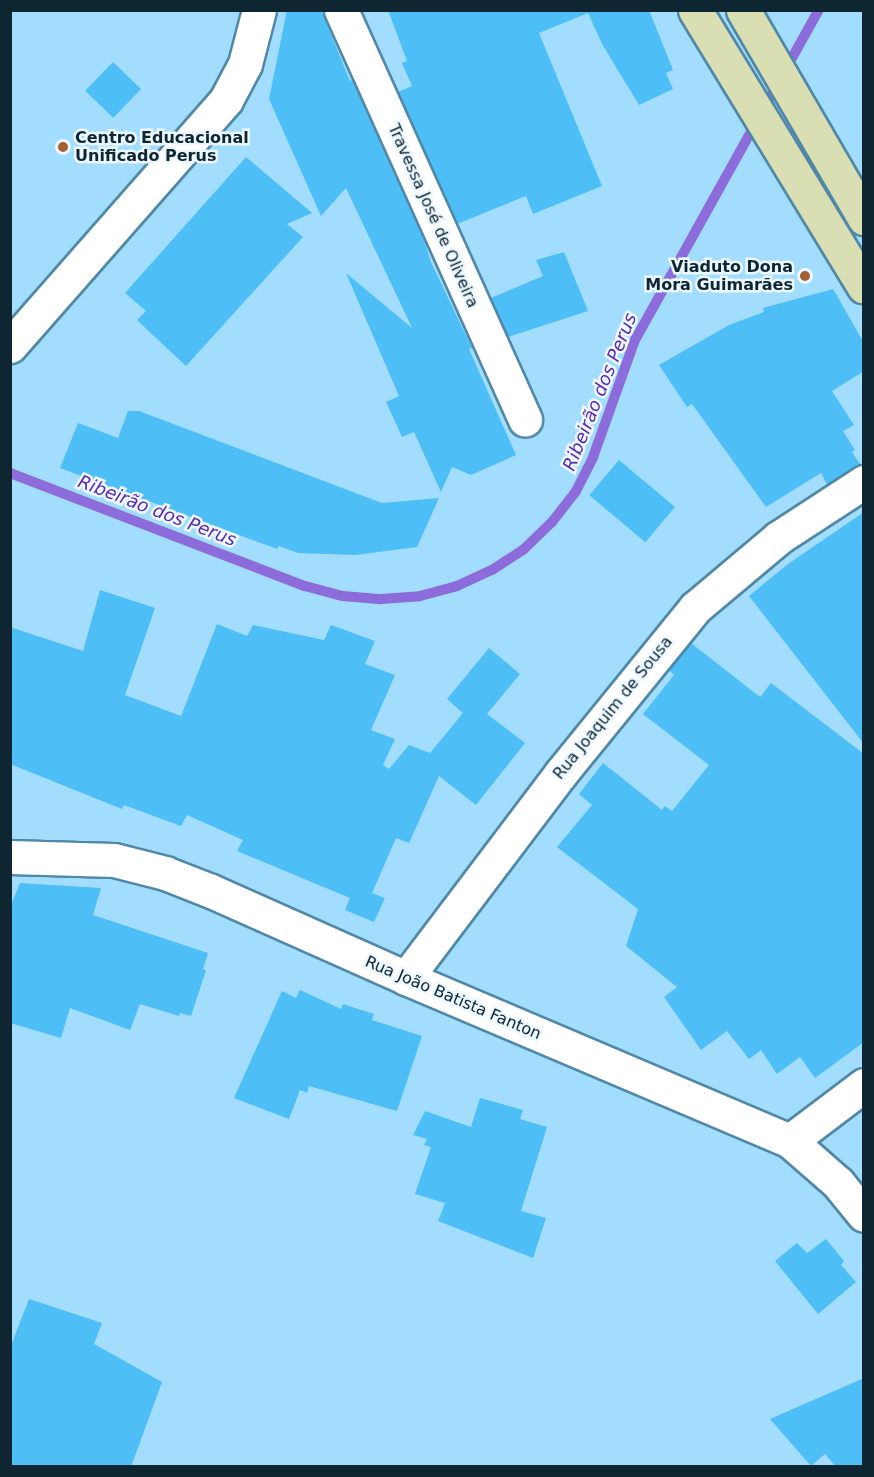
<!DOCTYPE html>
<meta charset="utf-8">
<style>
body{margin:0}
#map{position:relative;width:874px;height:1477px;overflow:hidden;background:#a3ddfe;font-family:"DejaVu Sans",sans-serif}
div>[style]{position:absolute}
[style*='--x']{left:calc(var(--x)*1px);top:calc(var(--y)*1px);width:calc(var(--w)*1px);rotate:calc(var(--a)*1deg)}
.stream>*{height:10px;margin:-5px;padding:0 5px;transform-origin:5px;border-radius:5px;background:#8b6cda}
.building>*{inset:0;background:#4dbef6;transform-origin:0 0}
.roads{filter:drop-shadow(2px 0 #5088a7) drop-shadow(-2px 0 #5088a7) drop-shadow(0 2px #5088a7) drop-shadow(0 -2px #5088a7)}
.minor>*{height:33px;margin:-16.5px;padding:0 16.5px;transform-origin:16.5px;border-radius:16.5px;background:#fff}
.major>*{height:33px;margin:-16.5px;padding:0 16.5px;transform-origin:16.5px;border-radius:16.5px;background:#dadfb3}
.dots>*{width:16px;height:16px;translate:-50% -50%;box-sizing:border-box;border:3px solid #ecf7fe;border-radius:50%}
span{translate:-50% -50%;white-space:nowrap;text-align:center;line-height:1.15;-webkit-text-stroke:5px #ecf7fe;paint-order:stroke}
.poi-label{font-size:16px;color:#0e2632;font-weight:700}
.left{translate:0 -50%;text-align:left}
.right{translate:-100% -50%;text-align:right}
.street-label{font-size:16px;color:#0e2632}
.water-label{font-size:18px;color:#5b2aac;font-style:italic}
.frame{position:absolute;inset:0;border:12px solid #0e2632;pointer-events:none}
</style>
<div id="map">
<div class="stream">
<div style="--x:10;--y:473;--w:316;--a:21"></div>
<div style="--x:305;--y:586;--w:39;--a:15"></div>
<div style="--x:343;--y:596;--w:38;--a:5"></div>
<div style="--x:381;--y:599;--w:39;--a:-4"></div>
<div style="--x:420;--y:596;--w:38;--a:-15"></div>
<div style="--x:457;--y:586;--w:38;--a:-25"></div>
<div style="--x:492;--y:570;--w:38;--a:-33"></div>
<div style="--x:524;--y:549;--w:39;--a:-44"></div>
<div style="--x:552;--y:522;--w:39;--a:-52"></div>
<div style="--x:576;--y:491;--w:38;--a:-63"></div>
<div style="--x:593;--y:457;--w:124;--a:-70.3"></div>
<div style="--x:635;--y:340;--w:378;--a:-60.9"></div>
</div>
<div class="building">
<div style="clip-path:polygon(287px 10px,321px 10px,350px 81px,352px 80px,424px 240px,431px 262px,472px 348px,469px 349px,516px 455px,471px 475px,452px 467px,441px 492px,414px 432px,402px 437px,386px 402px,399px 396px,346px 273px,412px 328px,346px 188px,321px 216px,269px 99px)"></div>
<div style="clip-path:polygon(388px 10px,649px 10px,673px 70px,666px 73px,673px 89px,639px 105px,602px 44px,588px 13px,539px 33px,602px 186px,533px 214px,526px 196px,457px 224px,398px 92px,412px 86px,402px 63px,407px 61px)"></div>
<div style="left:113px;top:62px;width:39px;height:40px;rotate:44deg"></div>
<div style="clip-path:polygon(246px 157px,312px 213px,287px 224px,303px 237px,186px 366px,137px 320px,146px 311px,125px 293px)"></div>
<div style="clip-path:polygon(564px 252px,588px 311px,508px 337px,491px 298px,543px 276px,536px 260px)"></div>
<div style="clip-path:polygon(833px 289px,864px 343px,864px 371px,832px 391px,854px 425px,843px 431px,855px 450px,852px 452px,860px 464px,827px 484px,821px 473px,766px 507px,692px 404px,687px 407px,659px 365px,729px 325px,764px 312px,763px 308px)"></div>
<div style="clip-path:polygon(128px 411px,139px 411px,382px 503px,439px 498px,417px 547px,355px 555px,298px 553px,279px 546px,277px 549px,60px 468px,78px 423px,118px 438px)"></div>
<div style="left:619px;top:460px;width:73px;height:46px;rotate:40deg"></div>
<div style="clip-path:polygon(864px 512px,864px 744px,749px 596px,788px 564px)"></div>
<div style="clip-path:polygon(100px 590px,155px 608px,125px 695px,181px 716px,217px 624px,247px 636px,253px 625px,324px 640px,331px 625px,375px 641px,365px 664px,395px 675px,371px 730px,395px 739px,383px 765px,389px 769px,409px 745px,430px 753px,463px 713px,447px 699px,489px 648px,520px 674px,487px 714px,525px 743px,476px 805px,439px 776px,409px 843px,396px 838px,372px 893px,385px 898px,374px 922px,345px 910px,350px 898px,237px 851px,243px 840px,187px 815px,181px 826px,124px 805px,122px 809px,10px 764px,10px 627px,83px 651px)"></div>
<div style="clip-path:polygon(691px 643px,760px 697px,771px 683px,864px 754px,864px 1042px,815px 1078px,800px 1057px,777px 1074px,761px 1050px,749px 1059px,727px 1031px,701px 1050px,664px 997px,677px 987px,626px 946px,638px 909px,557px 847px,592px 805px,579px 794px,603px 763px,662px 810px,665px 806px,672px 811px,709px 765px,643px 714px,674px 675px,669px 670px)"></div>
<div style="clip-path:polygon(20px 883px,101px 888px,93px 915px,208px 953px,203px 969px,206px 970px,191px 1016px,180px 1013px,179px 1016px,140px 1004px,130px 1030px,70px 1008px,61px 1038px,10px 1023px,10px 907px)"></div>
<div style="clip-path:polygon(300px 990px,341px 1009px,343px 1004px,374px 1014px,372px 1020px,422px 1036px,397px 1111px,309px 1086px,307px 1093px,300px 1090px,289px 1119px,234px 1098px,282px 991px,296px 998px)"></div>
<div style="clip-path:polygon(480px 1098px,523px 1110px,520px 1119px,547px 1127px,521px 1211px,546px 1218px,533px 1258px,438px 1221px,445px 1203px,415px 1194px,431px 1147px,424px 1145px,427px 1139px,413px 1135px,425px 1111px,471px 1127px)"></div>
<div style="clip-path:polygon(826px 1239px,844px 1261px,841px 1265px,856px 1282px,818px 1314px,775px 1261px,797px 1243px,807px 1253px)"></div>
<div style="clip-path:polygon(29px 1299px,102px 1323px,94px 1344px,162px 1382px,131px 1467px,10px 1467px,10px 1348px)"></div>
<div style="clip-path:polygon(864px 1378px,864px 1467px,836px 1467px,825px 1454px,811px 1466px,770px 1419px)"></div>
</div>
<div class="roads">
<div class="minor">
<div style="--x:341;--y:10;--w:449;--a:65.8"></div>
<div style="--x:10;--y:346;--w:327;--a:-48.7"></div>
<div style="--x:226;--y:100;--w:41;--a:-62.2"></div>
<div style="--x:245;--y:64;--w:56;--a:-75.5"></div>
<div style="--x:10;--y:857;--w:104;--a:1.7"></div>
<div style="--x:114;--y:860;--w:53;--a:14.3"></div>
<div style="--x:165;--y:873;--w:49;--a:21.4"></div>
<div style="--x:211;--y:891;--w:214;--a:24"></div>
<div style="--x:406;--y:978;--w:417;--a:23"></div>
<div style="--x:790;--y:1141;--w:64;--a:41.2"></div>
<div style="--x:838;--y:1183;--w:41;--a:50.9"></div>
<div style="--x:406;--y:978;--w:257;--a:-52.9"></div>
<div style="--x:561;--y:773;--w:213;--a:-50.9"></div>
<div style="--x:695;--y:608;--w:109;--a:-40.1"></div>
<div style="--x:778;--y:538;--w:103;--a:-33.1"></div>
<div style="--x:790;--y:1141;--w:93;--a:-37.1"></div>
</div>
<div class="major">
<div style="--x:695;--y:10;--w:324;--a:58.6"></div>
<div style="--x:743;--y:10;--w:241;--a:59.8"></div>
</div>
</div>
<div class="dots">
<div style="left:63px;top:147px;background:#a46130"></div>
<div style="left:805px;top:276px;background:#a46130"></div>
</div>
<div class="poi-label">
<span class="left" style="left:75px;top:147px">Centro Educacional<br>Unificado Perus</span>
<span class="right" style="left:793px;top:276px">Viaduto Dona<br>Mora Guimarães</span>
</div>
<div class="street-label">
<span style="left:433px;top:216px;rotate:66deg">Travessa José de Oliveira</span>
<span style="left:613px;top:708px;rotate:-51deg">Rua Joaquim de Sousa</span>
<span style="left:453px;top:998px;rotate:23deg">Rua João Batista Fanton</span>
</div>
<div class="water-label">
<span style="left:600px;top:392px;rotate:-68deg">Ribeirão dos Perus</span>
<span style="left:157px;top:511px;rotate:21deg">Ribeirão dos Perus</span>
</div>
<div class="frame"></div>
</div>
